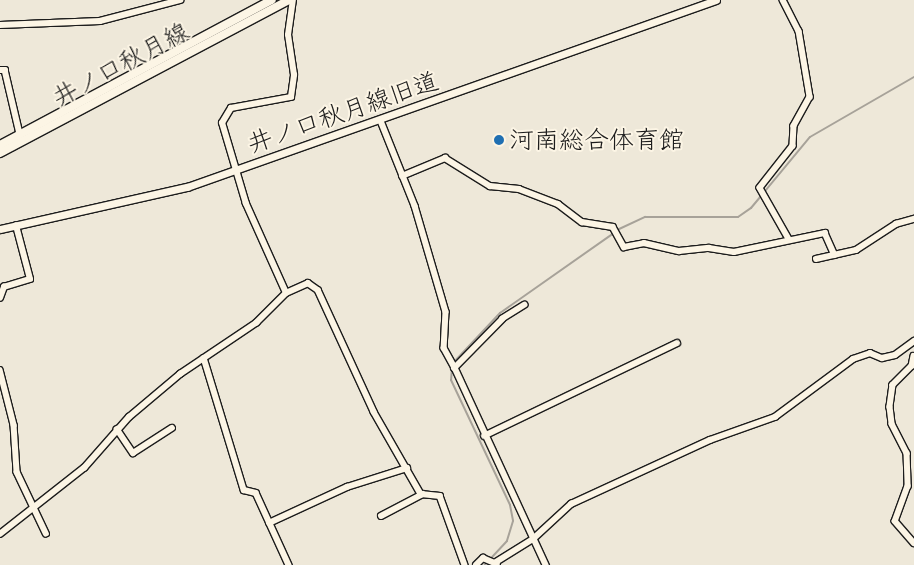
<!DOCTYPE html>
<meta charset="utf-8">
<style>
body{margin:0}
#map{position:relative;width:914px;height:565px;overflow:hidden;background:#eee8d9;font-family:Caveat,"Klee One",sans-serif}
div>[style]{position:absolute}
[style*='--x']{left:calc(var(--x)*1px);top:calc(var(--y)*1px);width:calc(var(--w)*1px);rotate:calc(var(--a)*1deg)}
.stream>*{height:2px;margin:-1px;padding:0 1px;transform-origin:1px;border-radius:1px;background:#a7a299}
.roads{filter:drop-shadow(1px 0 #1c1c1c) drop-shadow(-1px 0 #1c1c1c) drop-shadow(0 1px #1c1c1c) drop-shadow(0 -1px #1c1c1c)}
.minor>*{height:5.5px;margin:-2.75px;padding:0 2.75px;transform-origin:2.75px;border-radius:2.75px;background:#fcf5e5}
.tertiary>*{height:7px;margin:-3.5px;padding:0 3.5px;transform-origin:3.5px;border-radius:3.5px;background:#fcf5e5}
.secondary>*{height:8px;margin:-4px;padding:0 4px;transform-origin:4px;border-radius:4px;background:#fcf5e5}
.dots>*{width:14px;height:14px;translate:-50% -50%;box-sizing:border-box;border:2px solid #fcf5e5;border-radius:50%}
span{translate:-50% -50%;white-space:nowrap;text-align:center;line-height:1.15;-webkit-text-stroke:4px #fcf5e5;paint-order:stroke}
.street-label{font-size:25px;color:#1c1c1c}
.poi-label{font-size:25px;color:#1c1c1c}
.left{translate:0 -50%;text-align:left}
</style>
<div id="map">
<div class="stream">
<div style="--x:617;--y:230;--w:31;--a:-25"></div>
<div style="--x:645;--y:217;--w:93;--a:0"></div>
<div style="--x:738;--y:217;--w:16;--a:-35"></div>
<div style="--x:751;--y:208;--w:92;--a:-50.3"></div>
<div style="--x:810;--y:137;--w:120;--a:-30"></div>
<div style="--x:453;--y:363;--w:69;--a:-46.8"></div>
<div style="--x:500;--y:313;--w:139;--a:-35.1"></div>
<div style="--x:452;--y:367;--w:13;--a:94"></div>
<div style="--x:451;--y:380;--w:138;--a:64.7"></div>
<div style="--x:510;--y:505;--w:16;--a:79"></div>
<div style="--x:513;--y:521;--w:21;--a:107"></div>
<div style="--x:507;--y:541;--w:33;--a:133"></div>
</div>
<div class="roads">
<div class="minor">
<div style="--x:783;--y:0;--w:35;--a:63"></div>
<div style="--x:799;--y:31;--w:67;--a:80.5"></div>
<div style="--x:810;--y:97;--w:33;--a:119"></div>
<div style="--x:794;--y:126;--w:20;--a:93"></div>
<div style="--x:793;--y:146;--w:53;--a:128.2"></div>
<div style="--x:760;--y:188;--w:59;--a:60.4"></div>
<div style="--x:0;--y:25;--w:100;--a:-2.3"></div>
<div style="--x:100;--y:21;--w:83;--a:-14.7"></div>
<div style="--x:0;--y:70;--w:5;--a:0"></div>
<div style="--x:5;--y:70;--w:70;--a:76.8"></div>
<div style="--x:381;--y:121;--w:92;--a:68.2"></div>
<div style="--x:415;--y:206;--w:110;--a:73.7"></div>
<div style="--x:446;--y:312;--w:36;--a:93"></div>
<div style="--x:444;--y:348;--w:23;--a:61"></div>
<div style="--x:402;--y:176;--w:47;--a:-22.7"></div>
<div style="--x:445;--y:158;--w:53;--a:31.9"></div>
<div style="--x:490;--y:186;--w:29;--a:6"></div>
<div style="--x:519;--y:189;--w:42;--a:21"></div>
<div style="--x:558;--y:204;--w:30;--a:37"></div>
<div style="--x:582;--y:222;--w:31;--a:9"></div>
<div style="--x:613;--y:227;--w:23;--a:61"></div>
<div style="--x:624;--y:247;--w:20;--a:-11"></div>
<div style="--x:644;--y:243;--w:36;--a:13"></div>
<div style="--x:679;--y:251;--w:30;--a:-6"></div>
<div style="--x:709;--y:248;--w:25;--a:9"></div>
<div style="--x:734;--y:252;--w:93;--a:-11.8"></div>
<div style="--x:825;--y:233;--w:24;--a:66"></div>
<div style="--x:816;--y:259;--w:41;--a:-12.7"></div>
<div style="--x:856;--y:250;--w:48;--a:-33"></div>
<div style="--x:896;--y:224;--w:19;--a:-16"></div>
<div style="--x:286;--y:293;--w:98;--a:-114.2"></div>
<div style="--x:246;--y:204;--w:84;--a:-106.5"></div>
<div style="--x:222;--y:123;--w:17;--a:-59"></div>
<div style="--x:231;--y:108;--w:61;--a:-10.4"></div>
<div style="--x:291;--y:97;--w:22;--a:-82"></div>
<div style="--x:294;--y:75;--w:40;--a:-98.5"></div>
<div style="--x:288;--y:35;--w:35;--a:-82"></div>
<div style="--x:0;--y:298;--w:12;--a:-70"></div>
<div style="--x:4;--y:287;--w:27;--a:-17"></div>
<div style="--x:30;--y:279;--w:55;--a:-104.8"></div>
<div style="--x:525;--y:305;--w:26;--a:148"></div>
<div style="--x:503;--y:319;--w:69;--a:134.4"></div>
<div style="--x:455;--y:368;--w:217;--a:65.2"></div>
<div style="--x:914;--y:356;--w:10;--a:101"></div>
<div style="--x:912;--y:366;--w:27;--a:135"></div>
<div style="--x:893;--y:385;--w:22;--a:98"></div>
<div style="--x:890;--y:407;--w:17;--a:83"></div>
<div style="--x:892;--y:424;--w:33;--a:63"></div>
<div style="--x:907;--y:453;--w:33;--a:88"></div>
<div style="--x:908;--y:486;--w:37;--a:110"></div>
<div style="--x:895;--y:521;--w:29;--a:49"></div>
<div style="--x:204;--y:358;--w:138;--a:73.1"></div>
<div style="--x:244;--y:490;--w:12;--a:14"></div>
<div style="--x:256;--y:493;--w:79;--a:65.4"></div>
<div style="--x:0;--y:370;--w:57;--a:75.7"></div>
<div style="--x:14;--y:425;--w:47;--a:86.3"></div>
<div style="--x:17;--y:472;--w:68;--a:64.6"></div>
<div style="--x:117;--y:429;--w:29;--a:56"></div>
<div style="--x:133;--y:453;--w:46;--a:-32.7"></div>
<div style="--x:484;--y:436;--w:214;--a:-25.7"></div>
<div style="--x:381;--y:516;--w:47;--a:-27.6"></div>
<div style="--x:269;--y:523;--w:86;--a:-24.8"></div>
<div style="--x:347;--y:487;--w:63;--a:-17.6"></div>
<div style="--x:0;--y:534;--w:107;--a:-38.2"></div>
<div style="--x:84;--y:468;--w:68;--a:-48.6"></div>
<div style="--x:129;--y:417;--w:67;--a:-40.1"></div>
<div style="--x:180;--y:374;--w:92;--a:-33.9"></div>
<div style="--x:256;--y:323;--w:42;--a:-45"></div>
<div style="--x:286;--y:293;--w:24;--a:-24"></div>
<div style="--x:308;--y:283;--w:12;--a:35"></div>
<div style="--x:318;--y:290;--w:134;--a:65.3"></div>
<div style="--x:374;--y:412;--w:95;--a:60.2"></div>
<div style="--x:421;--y:494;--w:19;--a:6"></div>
<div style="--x:440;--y:496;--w:73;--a:70.1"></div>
<div style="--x:496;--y:562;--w:44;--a:-31.9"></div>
<div style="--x:533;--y:539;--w:52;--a:-42.6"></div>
<div style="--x:571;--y:504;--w:153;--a:-24.7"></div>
<div style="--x:710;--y:440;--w:69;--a:-19.5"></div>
<div style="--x:775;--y:417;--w:97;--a:-36.6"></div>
<div style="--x:853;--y:359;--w:18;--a:-19"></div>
<div style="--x:870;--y:353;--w:13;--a:23"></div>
<div style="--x:882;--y:358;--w:13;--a:-13"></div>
<div style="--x:895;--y:355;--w:24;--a:-36"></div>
<div style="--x:476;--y:565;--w:10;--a:-45"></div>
<div style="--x:483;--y:558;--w:15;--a:23"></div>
</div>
<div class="tertiary">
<div style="--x:0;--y:229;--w:192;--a:-12.7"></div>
<div style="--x:187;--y:187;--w:561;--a:-19.47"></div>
</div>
<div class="secondary">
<div style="--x:0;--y:145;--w:308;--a:-28.1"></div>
<div style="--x:0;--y:153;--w:327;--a:-27.9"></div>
</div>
</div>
<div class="dots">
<div style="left:499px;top:140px;background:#1f6fb2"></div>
</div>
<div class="street-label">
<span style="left:121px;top:65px;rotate:-28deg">井ノ口秋月線</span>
<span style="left:343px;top:113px;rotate:-19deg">井ノ口秋月線旧道</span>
</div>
<div class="poi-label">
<span class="left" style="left:509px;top:140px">河南総合体育館</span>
</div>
</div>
